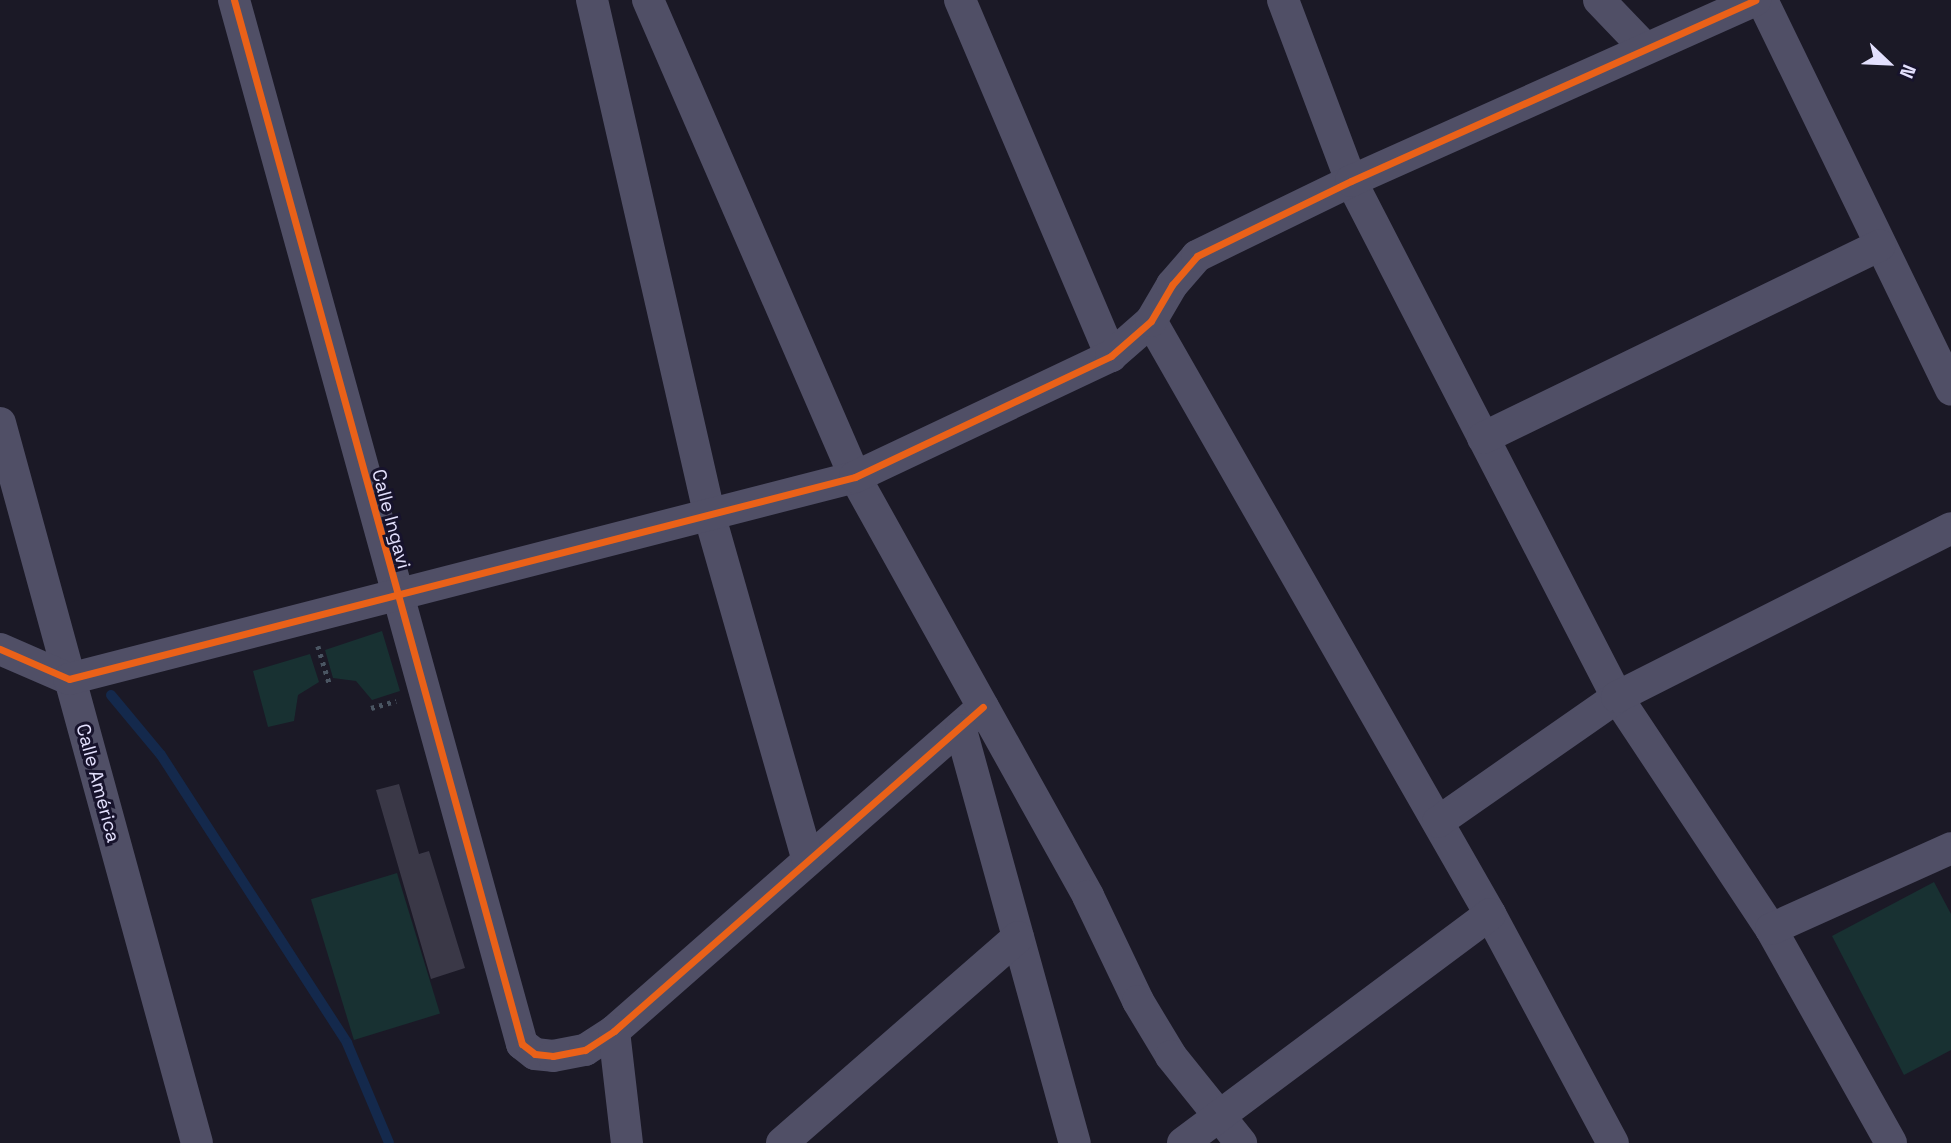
<!DOCTYPE html>
<meta charset="utf-8">
<style>
body{margin:0}
#map{position:relative;width:1951px;height:1143px;overflow:hidden;background:#1b1926;font-family:"Space Grotesk",sans-serif}
div>[style]{position:absolute}
[style*='--x']{left:calc(var(--x)*1px);top:calc(var(--y)*1px);width:calc(var(--w)*1px);rotate:calc(var(--a)*1deg)}
.green>*{inset:0;background:#183132;transform-origin:0 0}
.stream>*{height:10px;margin:-5px;padding:0 5px;transform-origin:5px;border-radius:5px;background:#14294c}
.building>*{inset:0;background:#3a3847}
.path>*{height:4.5px;margin-top:-2.25px;transform-origin:0;background:repeating-linear-gradient(90deg,#4a5562 0 3.5px,transparent 0 8.5px)}
.street>*{height:32px;margin:-16px;padding:0 16px;transform-origin:16px;border-radius:16px;background:#504f66}
.cycleway>*{height:7px;margin:-3.5px;padding:0 3.5px;transform-origin:3.5px;border-radius:3.5px;background:#ea6118}
span{translate:-50% -50%;white-space:nowrap;text-align:center;line-height:1.15;-webkit-text-stroke:6px #17132c;paint-order:stroke}
.street-label{font-size:19px;color:#e3e0fd}
.north{position:absolute;left:1853px;top:28px;width:70px;height:70px;-webkit-text-stroke:5px #17132c;paint-order:stroke;rotate:113deg;font-size:19px;font-weight:700;line-height:28px;text-align:center;color:#e3e0fd}
.north::after{content:'';display:block;margin:auto;width:24px;height:32px;background:#e3e0fd;clip-path:polygon(50% 0,100% 100%,50% 72%,0 100%)}
</style>
<div id="map">
<div class="green">
<div style="clip-path:polygon(382px 631px,400px 691px,372px 700px,356px 681px,333px 678px,325px 650px)"></div>
<div style="clip-path:polygon(310px 654px,319px 682px,298px 695px,294px 721px,268px 727px,253px 671px)"></div>
<div style="left:397px;top:873px;width:147px;height:90px;rotate:73deg"></div>
<div style="clip-path:polygon(1934px 882px,1951px 914px,1951px 1050px,1904px 1075px,1832px 936px)"></div>
</div>
<div class="stream">
<div style="--x:111;--y:695;--w:78;--a:50.2"></div>
<div style="--x:161;--y:755;--w:343;--a:57.1"></div>
<div style="--x:347;--y:1043;--w:108;--a:67.2"></div>
</div>
<div class="building">
<div style="clip-path:polygon(399px 784px,419px 854px,429px 851px,465px 968px,431px 979px,376px 790px)"></div>
</div>
<div class="path">
<div style="--x:318;--y:646;--w:38;--a:73"></div>
<div style="--x:371;--y:708;--w:26;--a:-16"></div>
</div>
<div class="street">
<div style="--x:234;--y:0;--w:1083;--a:74.58"></div>
<div style="--x:522;--y:1044;--w:16;--a:38"></div>
<div style="--x:535;--y:1054;--w:18;--a:6"></div>
<div style="--x:553;--y:1056;--w:33;--a:-11"></div>
<div style="--x:585;--y:1050;--w:35;--a:-33"></div>
<div style="--x:614;--y:1031;--w:491;--a:-41.3"></div>
<div style="--x:592;--y:0;--w:530;--a:77.14"></div>
<div style="--x:710;--y:517;--w:354;--a:74.1"></div>
<div style="--x:648;--y:0;--w:520;--a:66.54"></div>
<div style="--x:855;--y:477;--w:479;--a:60.9"></div>
<div style="--x:1088;--y:896;--w:116;--a:64.5"></div>
<div style="--x:1138;--y:1001;--w:64;--a:59"></div>
<div style="--x:1171;--y:1056;--w:112;--a:51.2"></div>
<div style="--x:960;--y:0;--w:387;--a:67"></div>
<div style="--x:1283;--y:0;--w:193;--a:69.4"></div>
<div style="--x:1351;--y:181;--w:581;--a:62.73"></div>
<div style="--x:1617;--y:697;--w:278;--a:56.4"></div>
<div style="--x:1771;--y:929;--w:245;--a:60.7"></div>
<div style="--x:1599;--y:0;--w:66;--a:46.2"></div>
<div style="--x:1762;--y:0;--w:433;--a:64.1"></div>
<div style="--x:1151;--y:321;--w:683;--a:60.24"></div>
<div style="--x:1490;--y:914;--w:260;--a:61.8"></div>
<div style="--x:0;--y:423;--w:746;--a:74.7"></div>
<div style="--x:1483;--y:438;--w:441;--a:-25.9"></div>
<div style="--x:0;--y:649;--w:75;--a:23.5"></div>
<div style="--x:69;--y:679;--w:812;--a:-14.41"></div>
<div style="--x:855;--y:477;--w:283;--a:-25.3"></div>
<div style="--x:1111;--y:356;--w:53;--a:-41.2"></div>
<div style="--x:1151;--y:321;--w:42;--a:-59.7"></div>
<div style="--x:1172;--y:285;--w:38;--a:-49"></div>
<div style="--x:1197;--y:256;--w:171;--a:-26"></div>
<div style="--x:1351;--y:181;--w:443;--a:-24.1"></div>
<div style="--x:961;--y:730;--w:428;--a:74.6"></div>
<div style="--x:1438;--y:822;--w:218;--a:-34.9"></div>
<div style="--x:1617;--y:697;--w:374;--a:-26.8"></div>
<div style="--x:1771;--y:929;--w:197;--a:-24.2"></div>
<div style="--x:614;--y:1031;--w:113;--a:83.4"></div>
<div style="--x:782;--y:1143;--w:313;--a:-41.1"></div>
<div style="--x:1183;--y:1143;--w:383;--a:-36.7"></div>
</div>
<div class="cycleway">
<div style="--x:234;--y:0;--w:1083;--a:74.58"></div>
<div style="--x:522;--y:1044;--w:16;--a:38"></div>
<div style="--x:535;--y:1054;--w:18;--a:6"></div>
<div style="--x:553;--y:1056;--w:33;--a:-11"></div>
<div style="--x:585;--y:1050;--w:35;--a:-33"></div>
<div style="--x:614;--y:1031;--w:491;--a:-41.3"></div>
<div style="--x:0;--y:649;--w:75;--a:23.5"></div>
<div style="--x:69;--y:679;--w:812;--a:-14.41"></div>
<div style="--x:855;--y:477;--w:283;--a:-25.3"></div>
<div style="--x:1111;--y:356;--w:53;--a:-41.2"></div>
<div style="--x:1151;--y:321;--w:42;--a:-59.7"></div>
<div style="--x:1172;--y:285;--w:38;--a:-49"></div>
<div style="--x:1197;--y:256;--w:171;--a:-26"></div>
<div style="--x:1351;--y:181;--w:443;--a:-24.1"></div>
</div>
<div class="street-label">
<span style="left:391px;top:519px;rotate:75deg">Calle Ingavi</span>
<span style="left:98px;top:783px;rotate:75deg">Calle América</span>
</div>
<div class="north">N</div>
</div>
